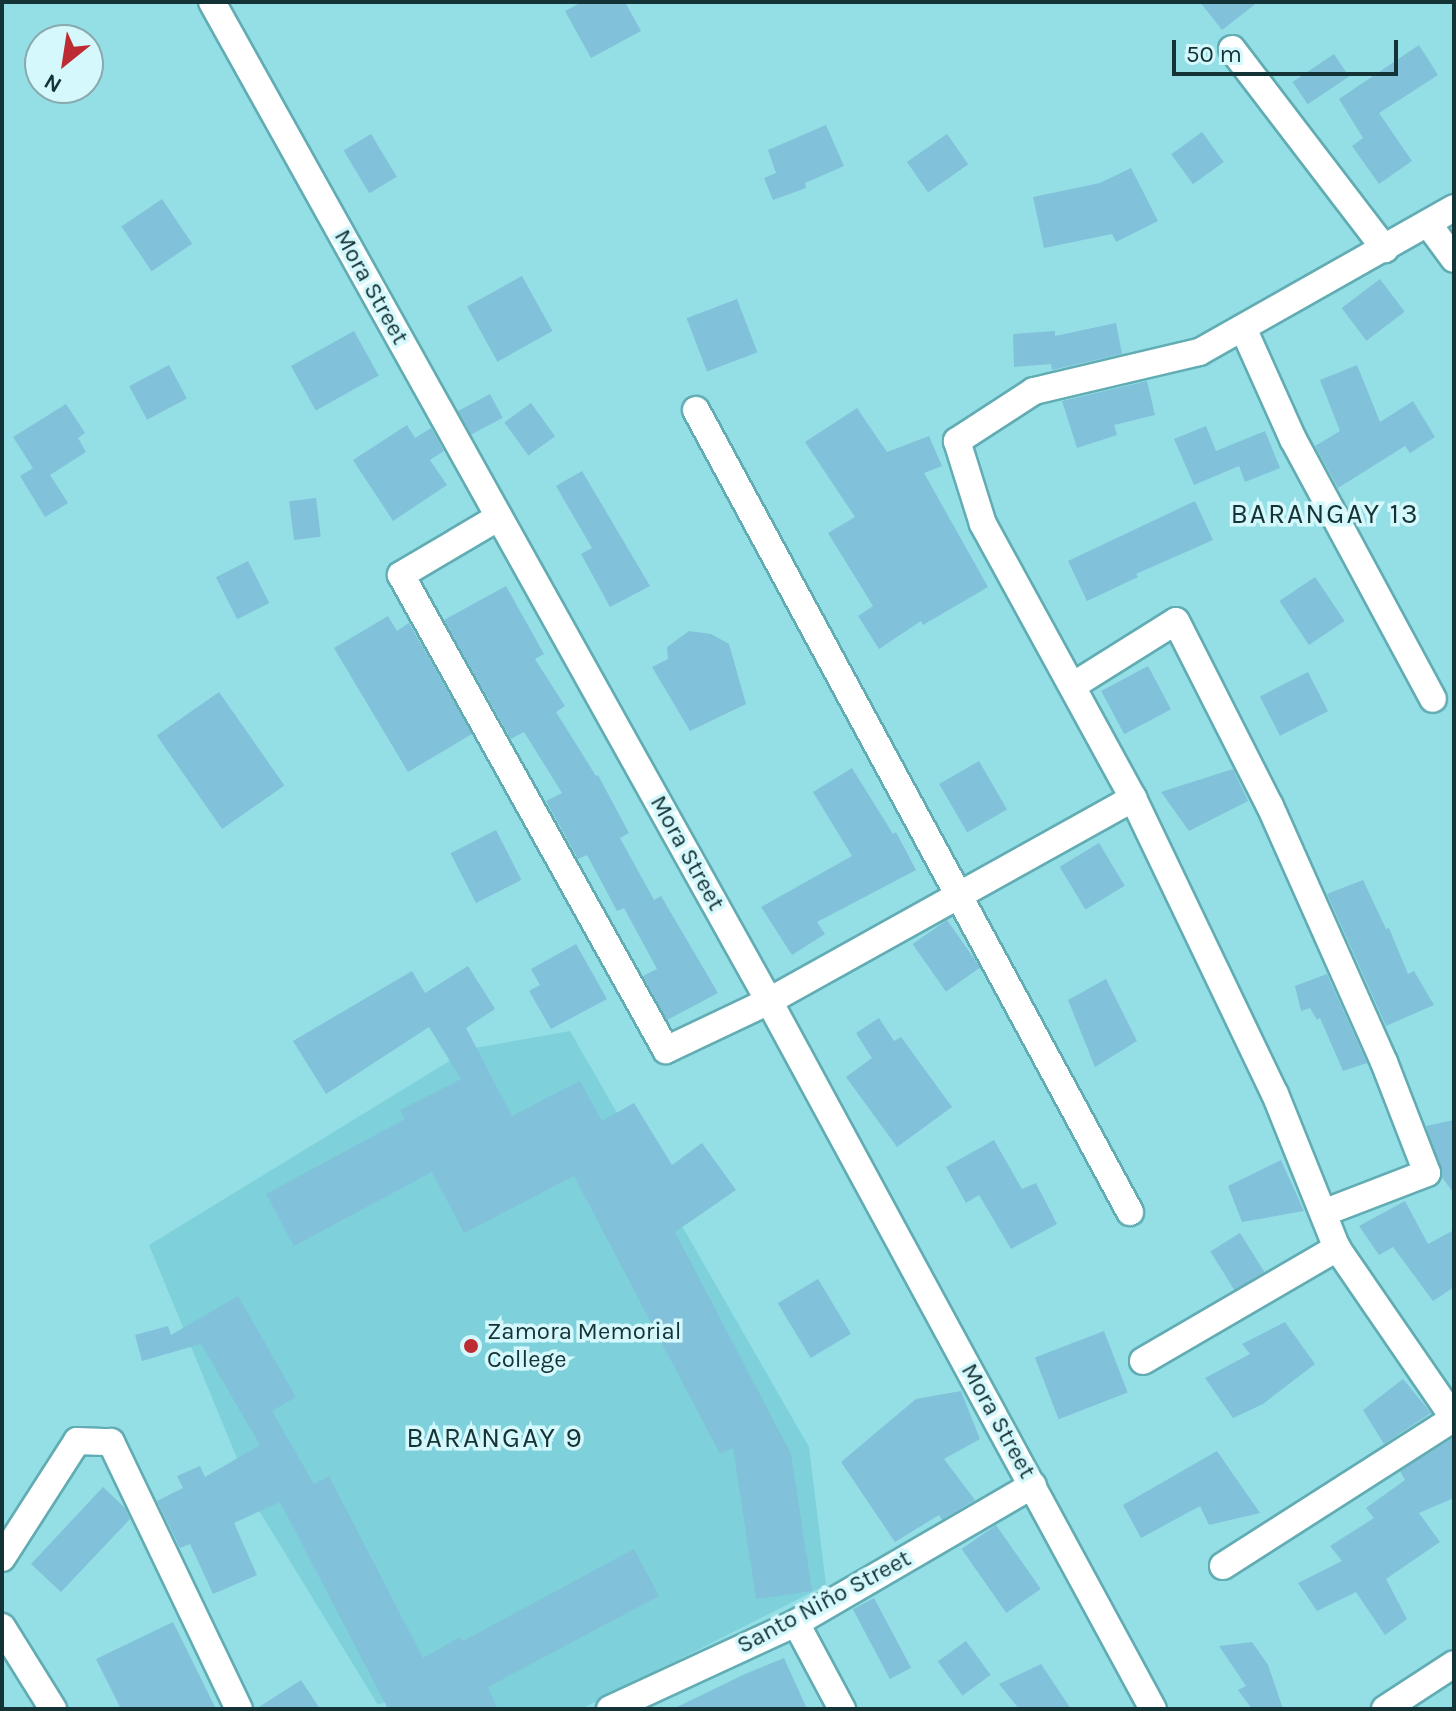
<!DOCTYPE html>
<meta charset="utf-8">
<style>
body{margin:0}
#map{position:relative;width:1456px;height:1711px;overflow:hidden;background:#94dfe6;font-family:Karla,sans-serif}
div>[style]{position:absolute}
[style*='--x']{left:calc(var(--x)*1px);top:calc(var(--y)*1px);width:calc(var(--w)*1px);rotate:calc(var(--a)*1deg)}
.built>*{inset:0;background:#7ed1da}
.building>*{inset:0;background:#81c1da;transform-origin:0 0}
.roads{filter:drop-shadow(2px 0 #62acb3) drop-shadow(-2px 0 #62acb3) drop-shadow(0 2px #62acb3) drop-shadow(0 -2px #62acb3)}
.minor>*{height:26px;margin:-13px;padding:0 13px;transform-origin:13px;border-radius:13px;background:#fff}
.dots>*{width:22px;height:22px;translate:-50% -50%;box-sizing:border-box;border:4px solid #d5f8fc;border-radius:50%}
span{translate:-50% -50%;white-space:nowrap;text-align:center;line-height:1.15;-webkit-text-stroke:7px #d5f8fc;paint-order:stroke}
.street-label{font-size:24px;color:#143336}
.poi-label{font-size:24px;color:#143336}
.left{translate:0 -50%;text-align:left}
.quarter-label{font-size:28px;color:#143336;letter-spacing:2px}
.frame{position:absolute;inset:0;border:4px solid #143336;pointer-events:none}
.north{position:absolute;left:24px;top:24px;width:80px;height:80px;box-sizing:border-box;background:#d5f8fc;border:2px solid #88a9ad;border-radius:50%;rotate:210deg;font-size:22px;font-weight:700;line-height:32px;text-align:center;color:#143336}
.north::after{content:'';display:block;margin:auto;width:28px;height:36px;background:#bc2c32;clip-path:polygon(50% 0,100% 100%,50% 72%,0 100%)}
.scale{position:absolute;left:1172px;top:40px;width:226px;height:36px;box-sizing:border-box;border:4px solid #143336;border-top:0;padding-left:10px;font-size:24px;line-height:28px;white-space:nowrap;color:#143336;-webkit-text-stroke:6px #d5f8fc;paint-order:stroke}
</style>
<div id="map">
<div class="built">
<div style="clip-path:polygon(570px 1031px,809px 1447px,826px 1585px,581px 1709px,449px 1709px,433px 1680px,378px 1705px,258px 1509px,149px 1245px,469px 1049px)"></div>
</div>
<div class="building">
<div style="clip-path:polygon(582px 2px,625px 2px,641px 31px,591px 58px,565px 11px)"></div>
<div style="clip-path:polygon(1200px 2px,1258px 2px,1222px 30px)"></div>
<div style="clip-path:polygon(1419px 45px,1438px 75px,1379px 113px,1412px 161px,1379px 184px,1352px 146px,1363px 138px,1339px 99px)"></div>
<div style="left:1334px;top:54px;width:27px;height:50px;rotate:56deg"></div>
<div style="clip-path:polygon(826px 125px,844px 166px,805px 183px,806px 188px,773px 200px,764px 178px,776px 173px,768px 150px)"></div>
<div style="left:1202px;top:132px;width:37px;height:38px;rotate:54deg"></div>
<div style="left:371px;top:134px;width:50px;height:32px;rotate:59deg"></div>
<div style="left:947px;top:134px;width:37px;height:49px;rotate:55deg"></div>
<div style="clip-path:polygon(1131px 168px,1158px 221px,1116px 242px,1112px 234px,1044px 248px,1033px 197px,1100px 183px)"></div>
<div style="left:162px;top:199px;width:54px;height:49px;rotate:56deg"></div>
<div style="left:522px;top:276px;width:63px;height:63px;rotate:61deg"></div>
<div style="left:1380px;top:279px;width:41px;height:48px;rotate:53deg"></div>
<div style="left:737px;top:299px;width:57px;height:54px;rotate:69deg"></div>
<div style="clip-path:polygon(1116px 323px,1122px 354px,1052px 370px,1051px 364px,1014px 367px,1013px 334px,1055px 331px,1055px 336px)"></div>
<div style="left:354px;top:331px;width:51px;height:72px;rotate:61deg"></div>
<div style="left:169px;top:365px;width:38px;height:45px;rotate:62deg"></div>
<div style="clip-path:polygon(1357px 365px,1380px 422px,1413px 401px,1435px 437px,1410px 453px,1405px 446px,1338px 488px,1315px 446px,1340px 431px,1320px 380px)"></div>
<div style="clip-path:polygon(1147px 381px,1155px 415px,1114px 425px,1117px 435px,1077px 448px,1062px 401px)"></div>
<div style="left:490px;top:394px;width:27px;height:36px;rotate:62deg"></div>
<div style="left:531px;top:403px;width:41px;height:33px;rotate:54deg"></div>
<div style="clip-path:polygon(66px 404px,85px 433px,78px 438px,86px 452px,50px 475px,68px 503px,45px 517px,20px 476px,33px 468px,13px 437px)"></div>
<div style="clip-path:polygon(857px 408px,887px 452px,929px 436px,942px 466px,924px 473px,988px 587px,923px 625px,921px 621px,879px 649px,858px 616px,873px 606px,828px 533px,855px 517px,805px 442px)"></div>
<div style="clip-path:polygon(407px 425px,415px 438px,431px 428px,444px 451px,430px 460px,447px 485px,393px 521px,353px 460px)"></div>
<div style="clip-path:polygon(1206px 426px,1216px 451px,1265px 431px,1280px 468px,1245px 482px,1239px 466px,1194px 485px,1174px 439px)"></div>
<div style="clip-path:polygon(582px 471px,650px 586px,610px 607px,581px 554px,592px 548px,556px 486px)"></div>
<div style="left:316px;top:498px;width:39px;height:27px;rotate:83deg"></div>
<div style="clip-path:polygon(1195px 501px,1213px 540px,1136px 574px,1138px 577px,1087px 601px,1068px 561px)"></div>
<div style="left:248px;top:561px;width:47px;height:36px;rotate:63deg"></div>
<div style="left:1315px;top:577px;width:53px;height:43px;rotate:56deg"></div>
<div style="clip-path:polygon(506px 586px,544px 654px,535px 659px,565px 706px,556px 712px,596px 776px,598px 775px,629px 833px,620px 838px,654px 900px,661px 896px,718px 993px,667px 1020px,643px 976px,657px 969px,624px 908px,617px 911px,587px 855px,578px 859px,546px 801px,562px 793px,524px 732px,511px 739px,444px 620px)"></div>
<div style="clip-path:polygon(388px 616px,397px 631px,409px 623px,472px 734px,408px 772px,334px 648px)"></div>
<div style="clip-path:polygon(689px 631px,711px 634px,729px 644px,746px 704px,690px 731px,652px 667px,668px 659px,667px 647px)"></div>
<div style="left:1148px;top:666px;width:49px;height:53px;rotate:62deg"></div>
<div style="left:1308px;top:672px;width:44px;height:54px;rotate:63deg"></div>
<div style="left:219px;top:692px;width:114px;height:76px;rotate:55deg"></div>
<div style="left:979px;top:761px;width:56px;height:46px;rotate:60deg"></div>
<div style="clip-path:polygon(852px 768px,893px 834px,896px 832px,916px 870px,817px 922px,825px 934px,792px 955px,761px 907px,852px 856px,813px 792px)"></div>
<div style="clip-path:polygon(1233px 769px,1248px 801px,1189px 831px,1161px 792px)"></div>
<div style="left:496px;top:830px;width:56px;height:51px;rotate:63deg"></div>
<div style="left:1099px;top:843px;width:50px;height:46px;rotate:59deg"></div>
<div style="clip-path:polygon(1363px 880px,1386px 929px,1389px 928px,1408px 974px,1414px 971px,1434px 1005px,1386px 1026px,1327px 894px)"></div>
<div style="left:947px;top:920px;width:58px;height:42px;rotate:55deg"></div>
<div style="clip-path:polygon(576px 944px,607px 999px,551px 1029px,529px 991px,540px 985px,531px 969px)"></div>
<div style="clip-path:polygon(468px 966px,495px 1009px,466px 1028px,512px 1116px,580px 1081px,602px 1121px,634px 1103px,672px 1165px,702px 1143px,736px 1190px,675px 1232px,791px 1454px,812px 1591px,756px 1599px,733px 1448px,720px 1454px,574px 1176px,464px 1233px,432px 1172px,294px 1246px,266px 1194px,405px 1119px,400px 1110px,461px 1079px,429px 1027px,326px 1094px,293px 1041px,412px 971px,425px 993px)"></div>
<div style="clip-path:polygon(1327px 974px,1367px 1063px,1343px 1071px,1320px 1018px,1317px 1020px,1310px 1008px,1301px 1011px,1295px 986px)"></div>
<div style="clip-path:polygon(1106px 979px,1137px 1041px,1095px 1067px,1068px 1000px)"></div>
<div style="clip-path:polygon(879px 1018px,894px 1041px,901px 1037px,952px 1107px,897px 1147px,846px 1077px,872px 1058px,856px 1033px)"></div>
<div style="clip-path:polygon(1454px 1120px,1454px 1194px,1442px 1177px,1426px 1126px)"></div>
<div style="clip-path:polygon(994px 1140px,1022px 1189px,1036px 1183px,1057px 1224px,1011px 1249px,979px 1195px,966px 1203px,946px 1167px)"></div>
<div style="clip-path:polygon(1281px 1160px,1304px 1211px,1242px 1222px,1228px 1186px)"></div>
<div style="clip-path:polygon(1405px 1201px,1428px 1244px,1454px 1230px,1454px 1287px,1433px 1301px,1393px 1247px,1379px 1255px,1359px 1226px)"></div>
<div style="left:1240px;top:1233px;width:46px;height:35px;rotate:58deg"></div>
<div style="left:818px;top:1279px;width:64px;height:47px;rotate:59deg"></div>
<div style="clip-path:polygon(238px 1296px,296px 1397px,272px 1411px,314px 1484px,329px 1476px,423px 1658px,460px 1637px,463px 1641px,634px 1549px,659px 1596px,488px 1687px,498px 1709px,388px 1709px,280px 1502px,234px 1523px,257px 1575px,213px 1594px,190px 1544px,180px 1548px,157px 1501px,183px 1488px,177px 1476px,200px 1466px,205px 1477px,260px 1445px,201px 1344px,142px 1361px,135px 1335px,168px 1326px,171px 1335px)"></div>
<div style="clip-path:polygon(1285px 1322px,1315px 1364px,1263px 1404px,1233px 1418px,1205px 1378px,1250px 1354px,1242px 1344px)"></div>
<div style="left:1104px;top:1331px;width:66px;height:74px;rotate:69deg"></div>
<div style="clip-path:polygon(1403px 1379px,1431px 1413px,1384px 1444px,1363px 1410px)"></div>
<div style="clip-path:polygon(961px 1391px,980px 1439px,944px 1459px,975px 1500px,942px 1520px,939px 1515px,895px 1542px,841px 1462px,916px 1399px)"></div>
<div style="clip-path:polygon(1454px 1437px,1454px 1498px,1419px 1513px,1440px 1542px,1386px 1579px,1407px 1619px,1385px 1635px,1356px 1592px,1317px 1611px,1298px 1583px,1342px 1561px,1330px 1546px,1374px 1518px,1366px 1508px,1405px 1480px,1400px 1471px)"></div>
<div style="clip-path:polygon(1217px 1451px,1260px 1513px,1209px 1525px,1200px 1506px,1141px 1538px,1123px 1505px)"></div>
<div style="clip-path:polygon(103px 1487px,125px 1508px,130px 1519px,61px 1592px,31px 1564px)"></div>
<div style="left:996px;top:1525px;width:78px;height:42px;rotate:55deg"></div>
<div style="left:874px;top:1598px;width:79px;height:24px;rotate:62deg"></div>
<div style="clip-path:polygon(173px 1622px,216px 1709px,121px 1709px,96px 1659px)"></div>
<div style="left:966px;top:1641px;width:42px;height:35px;rotate:54deg"></div>
<div style="clip-path:polygon(1252px 1642px,1268px 1665px,1283px 1709px,1252px 1709px,1238px 1690px,1246px 1686px,1219px 1646px)"></div>
<div style="clip-path:polygon(784px 1658px,807px 1709px,673px 1709px,745px 1674px)"></div>
<div style="clip-path:polygon(1041px 1664px,1071px 1709px,1019px 1709px,999px 1684px)"></div>
<div style="clip-path:polygon(301px 1680px,320px 1709px,256px 1709px)"></div>
</div>
<div class="roads">
<div class="minor">
<div style="--x:212;--y:2;--w:1144;--a:60.86"></div>
<div style="--x:769;--y:1001;--w:805;--a:61.53"></div>
<div style="--x:1232;--y:49;--w:252;--a:52.6"></div>
<div style="--x:1454;--y:208;--w:293;--a:150.5"></div>
<div style="--x:1199;--y:352;--w:170;--a:166.7"></div>
<div style="--x:1034;--y:391;--w:92;--a:147"></div>
<div style="--x:957;--y:441;--w:87;--a:72.6"></div>
<div style="--x:983;--y:524;--w:312;--a:61.3"></div>
<div style="--x:1133;--y:798;--w:328;--a:64.4"></div>
<div style="--x:1275;--y:1094;--w:166;--a:68.1"></div>
<div style="--x:1337;--y:1248;--w:206;--a:55.5"></div>
<div style="--x:1429;--y:225;--w:42;--a:53.7"></div>
<div style="--x:1243;--y:328;--w:122;--a:65.8"></div>
<div style="--x:1293;--y:439;--w:295;--a:61.7"></div>
<div style="--x:696;--y:410;--w:912;--a:61.58"></div>
<div style="--x:499;--y:517;--w:114;--a:149.4"></div>
<div style="--x:401;--y:575;--w:544;--a:60.84"></div>
<div style="--x:666;--y:1050;--w:114;--a:-25.4"></div>
<div style="--x:769;--y:1001;--w:417;--a:-29.1"></div>
<div style="--x:1074;--y:685;--w:120;--a:-32.1"></div>
<div style="--x:1176;--y:621;--w:208;--a:63.1"></div>
<div style="--x:1270;--y:806;--w:280;--a:66"></div>
<div style="--x:1384;--y:1062;--w:119;--a:68.8"></div>
<div style="--x:1427;--y:1173;--w:111;--a:159"></div>
<div style="--x:1143;--y:1361;--w:225;--a:-30.2"></div>
<div style="--x:2;--y:1558;--w:139;--a:-57.3"></div>
<div style="--x:77;--y:1441;--w:34;--a:2"></div>
<div style="--x:111;--y:1442;--w:296;--a:64.4"></div>
<div style="--x:1223;--y:1566;--w:274;--a:-32.6"></div>
<div style="--x:796;--y:1623;--w:98;--a:61.9"></div>
<div style="--x:2;--y:1627;--w:97;--a:58.1"></div>
<div style="--x:610;--y:1709;--w:205;--a:-24.8"></div>
<div style="--x:796;--y:1623;--w:274;--a:-30.2"></div>
<div style="--x:1385;--y:1709;--w:82;--a:-33.1"></div>
</div>
</div>
<div class="dots">
<div style="left:471px;top:1346px;background:#bc2c32"></div>
</div>
<div class="street-label">
<span style="left:371px;top:287px;rotate:61deg">Mora Street</span>
<span style="left:687px;top:853px;rotate:61deg">Mora Street</span>
<span style="left:998px;top:1421px;rotate:61deg">Mora Street</span>
<span style="left:824px;top:1602px;rotate:-28deg">Santo Niño Street</span>
</div>
<div class="poi-label">
<span class="left" style="left:487px;top:1346px">Zamora Memorial<br>College</span>
</div>
<div class="quarter-label">
<span style="left:1325px;top:514px">BARANGAY 13</span>
<span style="left:495px;top:1438px">BARANGAY 9</span>
</div>
<div class="frame"></div>
<div class="north">N</div>
<div class="scale">50 m</div>
</div>
